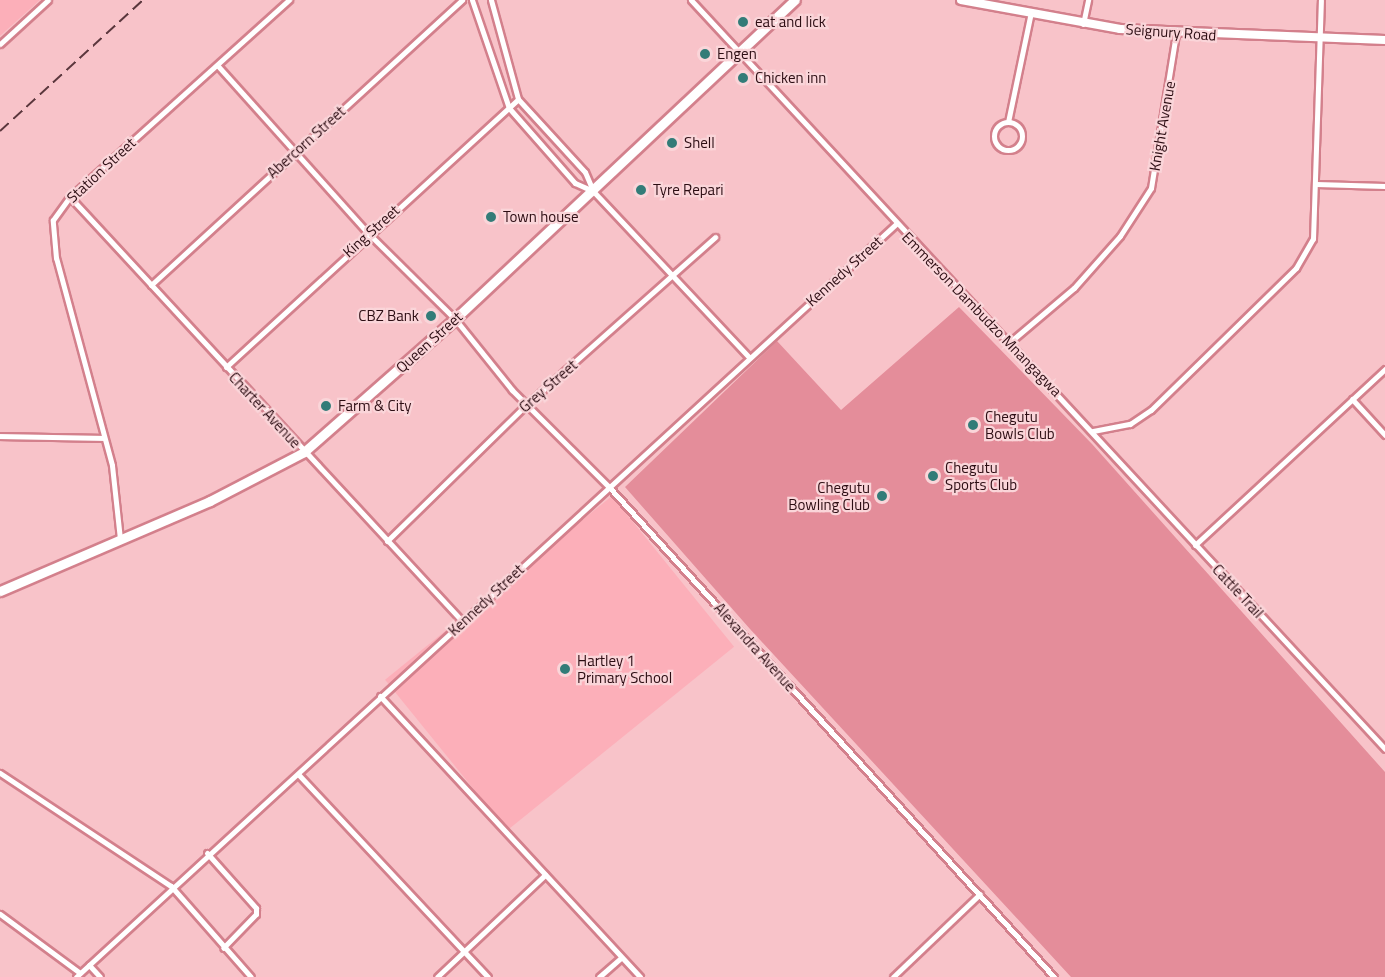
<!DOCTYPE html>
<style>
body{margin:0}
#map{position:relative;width:1385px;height:977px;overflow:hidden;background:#f8c3c9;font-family:"Titillium Web",sans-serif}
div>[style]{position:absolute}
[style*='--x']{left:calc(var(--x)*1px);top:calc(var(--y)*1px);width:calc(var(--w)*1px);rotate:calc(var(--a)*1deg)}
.built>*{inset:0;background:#fcafb9;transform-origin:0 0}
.green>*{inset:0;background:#e48d9a}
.roads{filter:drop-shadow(2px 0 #d3808c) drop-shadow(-2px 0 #d3808c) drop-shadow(0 2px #d3808c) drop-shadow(0 -2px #d3808c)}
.street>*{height:5px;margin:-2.5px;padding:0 2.5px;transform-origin:2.5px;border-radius:2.5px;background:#fff}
.street>.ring{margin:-2.5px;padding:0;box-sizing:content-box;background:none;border:5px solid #fff;border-radius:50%}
.secondary>*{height:8px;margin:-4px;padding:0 4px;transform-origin:4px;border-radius:4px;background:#fff}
.highway>*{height:9px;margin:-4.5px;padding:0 4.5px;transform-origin:4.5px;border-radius:4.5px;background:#fff}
.rail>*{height:2px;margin-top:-1px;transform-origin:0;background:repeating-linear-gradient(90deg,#5a363c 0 12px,transparent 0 18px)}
.dots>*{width:16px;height:16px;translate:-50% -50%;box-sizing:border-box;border:3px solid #fad5d9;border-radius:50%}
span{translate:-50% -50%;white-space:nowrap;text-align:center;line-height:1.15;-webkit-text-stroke:4.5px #fad5d9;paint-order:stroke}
.poi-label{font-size:15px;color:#2c0d13}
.left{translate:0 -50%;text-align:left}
.right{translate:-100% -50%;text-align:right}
.street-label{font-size:15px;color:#2c0d13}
</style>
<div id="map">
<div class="built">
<div style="clip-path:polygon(0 0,40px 0,0 36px)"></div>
<div style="left:612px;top:496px;width:194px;height:292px;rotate:51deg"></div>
</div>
<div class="green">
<div style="clip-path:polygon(959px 307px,1092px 444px,1385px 772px,1385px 977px,1071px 977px,750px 629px,625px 487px,777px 341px,841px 410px)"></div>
</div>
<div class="roads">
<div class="street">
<div style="--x:472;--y:0;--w:114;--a:71.1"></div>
<div style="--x:509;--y:108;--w:100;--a:48.7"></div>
<div style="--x:575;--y:183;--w:20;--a:24"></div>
<div style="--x:593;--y:191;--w:228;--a:46.8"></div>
<div style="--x:491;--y:0;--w:103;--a:74.7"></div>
<div style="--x:518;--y:99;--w:99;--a:47.5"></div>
<div style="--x:585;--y:172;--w:21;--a:67"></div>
<div style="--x:691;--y:0;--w:1021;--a:47.18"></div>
<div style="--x:1083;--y:24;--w:25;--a:-78"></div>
<div style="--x:0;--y:44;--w:65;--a:-42.5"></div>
<div style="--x:218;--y:66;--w:224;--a:48.1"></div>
<div style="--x:368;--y:233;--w:122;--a:44.7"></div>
<div style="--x:455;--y:319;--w:91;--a:51.2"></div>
<div style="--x:512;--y:390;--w:137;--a:45"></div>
<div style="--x:609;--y:487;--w:662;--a:47.76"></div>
<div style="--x:1008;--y:122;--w:112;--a:-78.2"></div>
<div class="ring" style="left:994px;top:122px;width:23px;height:23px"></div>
<div style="--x:1316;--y:184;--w:69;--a:1.7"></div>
<div style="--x:70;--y:197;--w:579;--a:47.24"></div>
<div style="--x:151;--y:285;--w:422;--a:-42.5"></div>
<div style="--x:1010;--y:342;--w:84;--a:-40.2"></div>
<div style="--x:1074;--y:288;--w:69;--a:-48.5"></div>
<div style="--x:1120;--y:236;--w:57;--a:-57.1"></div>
<div style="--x:1151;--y:188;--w:157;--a:-80.8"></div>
<div style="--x:226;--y:367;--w:396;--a:-42.5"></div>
<div style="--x:1352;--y:399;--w:49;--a:47.5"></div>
<div style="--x:1093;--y:431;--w:38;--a:-11"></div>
<div style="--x:1130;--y:424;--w:25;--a:-34"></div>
<div style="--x:1151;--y:410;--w:203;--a:-44.4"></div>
<div style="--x:1296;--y:268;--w:34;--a:-60"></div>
<div style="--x:1313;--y:239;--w:239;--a:-88.1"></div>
<div style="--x:0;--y:436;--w:104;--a:1.1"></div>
<div style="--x:120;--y:539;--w:74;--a:-96.2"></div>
<div style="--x:112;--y:465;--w:214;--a:-105.1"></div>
<div style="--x:56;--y:258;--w:38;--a:-95"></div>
<div style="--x:53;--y:220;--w:29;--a:-54"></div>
<div style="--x:70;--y:197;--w:295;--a:-42"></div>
<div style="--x:387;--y:541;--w:194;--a:-44.4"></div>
<div style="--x:526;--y:405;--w:253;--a:-41.6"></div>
<div style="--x:1195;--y:545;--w:259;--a:-42.8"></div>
<div style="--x:380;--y:696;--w:383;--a:47.2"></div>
<div style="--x:0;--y:773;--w:205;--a:33.5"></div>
<div style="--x:171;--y:886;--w:121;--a:48.7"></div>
<div style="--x:298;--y:774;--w:278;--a:46.9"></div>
<div style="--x:207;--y:853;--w:74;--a:48.3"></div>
<div style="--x:256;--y:908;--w:6;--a:90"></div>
<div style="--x:256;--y:914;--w:47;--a:134.1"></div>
<div style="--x:0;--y:914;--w:99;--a:36.4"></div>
<div style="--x:89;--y:965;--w:16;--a:47"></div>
<div style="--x:76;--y:977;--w:1113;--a:-42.56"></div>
<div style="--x:437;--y:977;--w:149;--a:-43.4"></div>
<div style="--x:599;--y:977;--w:29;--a:-41"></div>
<div style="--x:893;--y:977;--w:120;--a:-43.7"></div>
</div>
<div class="secondary">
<div style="--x:961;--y:0;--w:162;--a:10.3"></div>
<div style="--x:1120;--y:29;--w:265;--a:2.4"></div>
</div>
<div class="highway">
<div style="--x:0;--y:591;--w:228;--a:-23.2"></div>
<div style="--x:210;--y:501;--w:106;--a:-27.5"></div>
<div style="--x:304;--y:452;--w:201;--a:-41.4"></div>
<div style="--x:455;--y:319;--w:466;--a:-43.2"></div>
</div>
</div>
<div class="rail">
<div style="--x:0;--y:131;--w:194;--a:-42.5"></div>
</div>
<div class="dots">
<div style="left:743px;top:22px;background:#337c78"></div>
<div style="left:705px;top:54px;background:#337c78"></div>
<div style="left:743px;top:78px;background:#337c78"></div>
<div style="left:672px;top:143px;background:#337c78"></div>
<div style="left:641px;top:190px;background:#337c78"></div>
<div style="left:491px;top:217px;background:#337c78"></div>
<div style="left:431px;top:316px;background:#337c78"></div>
<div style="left:326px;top:406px;background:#337c78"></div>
<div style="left:973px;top:425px;background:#337c78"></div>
<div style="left:933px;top:476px;background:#337c78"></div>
<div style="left:882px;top:496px;background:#337c78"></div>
<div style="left:565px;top:669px;background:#337c78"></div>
</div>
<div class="poi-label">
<span class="left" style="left:755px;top:22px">eat and lick</span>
<span class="left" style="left:717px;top:54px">Engen</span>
<span class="left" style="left:755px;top:78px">Chicken inn</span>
<span class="left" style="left:684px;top:143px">Shell</span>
<span class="left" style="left:653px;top:190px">Tyre Repari</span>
<span class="left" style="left:503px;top:217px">Town house</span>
<span class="right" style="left:419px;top:316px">CBZ Bank</span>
<span class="left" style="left:338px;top:406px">Farm &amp; City</span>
<span class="left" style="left:985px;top:425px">Chegutu<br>Bowls Club</span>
<span class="left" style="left:945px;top:476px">Chegutu<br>Sports Club</span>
<span class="right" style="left:870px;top:496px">Chegutu<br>Bowling Club</span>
<span class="left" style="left:577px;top:669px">Hartley 1<br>Primary School</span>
</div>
<div class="street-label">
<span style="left:1171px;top:32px;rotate:4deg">Seignury Road</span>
<span style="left:1162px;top:126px;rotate:-80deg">Knight Avenue</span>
<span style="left:306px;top:142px;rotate:-42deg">Abercorn Street</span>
<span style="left:101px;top:170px;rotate:-43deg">Station Street</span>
<span style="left:371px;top:231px;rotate:-42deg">King Street</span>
<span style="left:844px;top:271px;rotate:-42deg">Kennedy Street</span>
<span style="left:982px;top:314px;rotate:46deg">Emmerson Dambudzo Mnangagwa</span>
<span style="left:429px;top:342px;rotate:-42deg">Queen Street</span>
<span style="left:548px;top:386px;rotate:-41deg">Grey Street</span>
<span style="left:265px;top:410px;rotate:47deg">Charter Avenue</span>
<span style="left:1238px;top:591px;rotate:47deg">Cattle Trail</span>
<span style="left:486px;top:600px;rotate:-43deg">Kennedy Street</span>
<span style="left:755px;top:647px;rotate:48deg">Alexandra Avenue</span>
</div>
</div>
